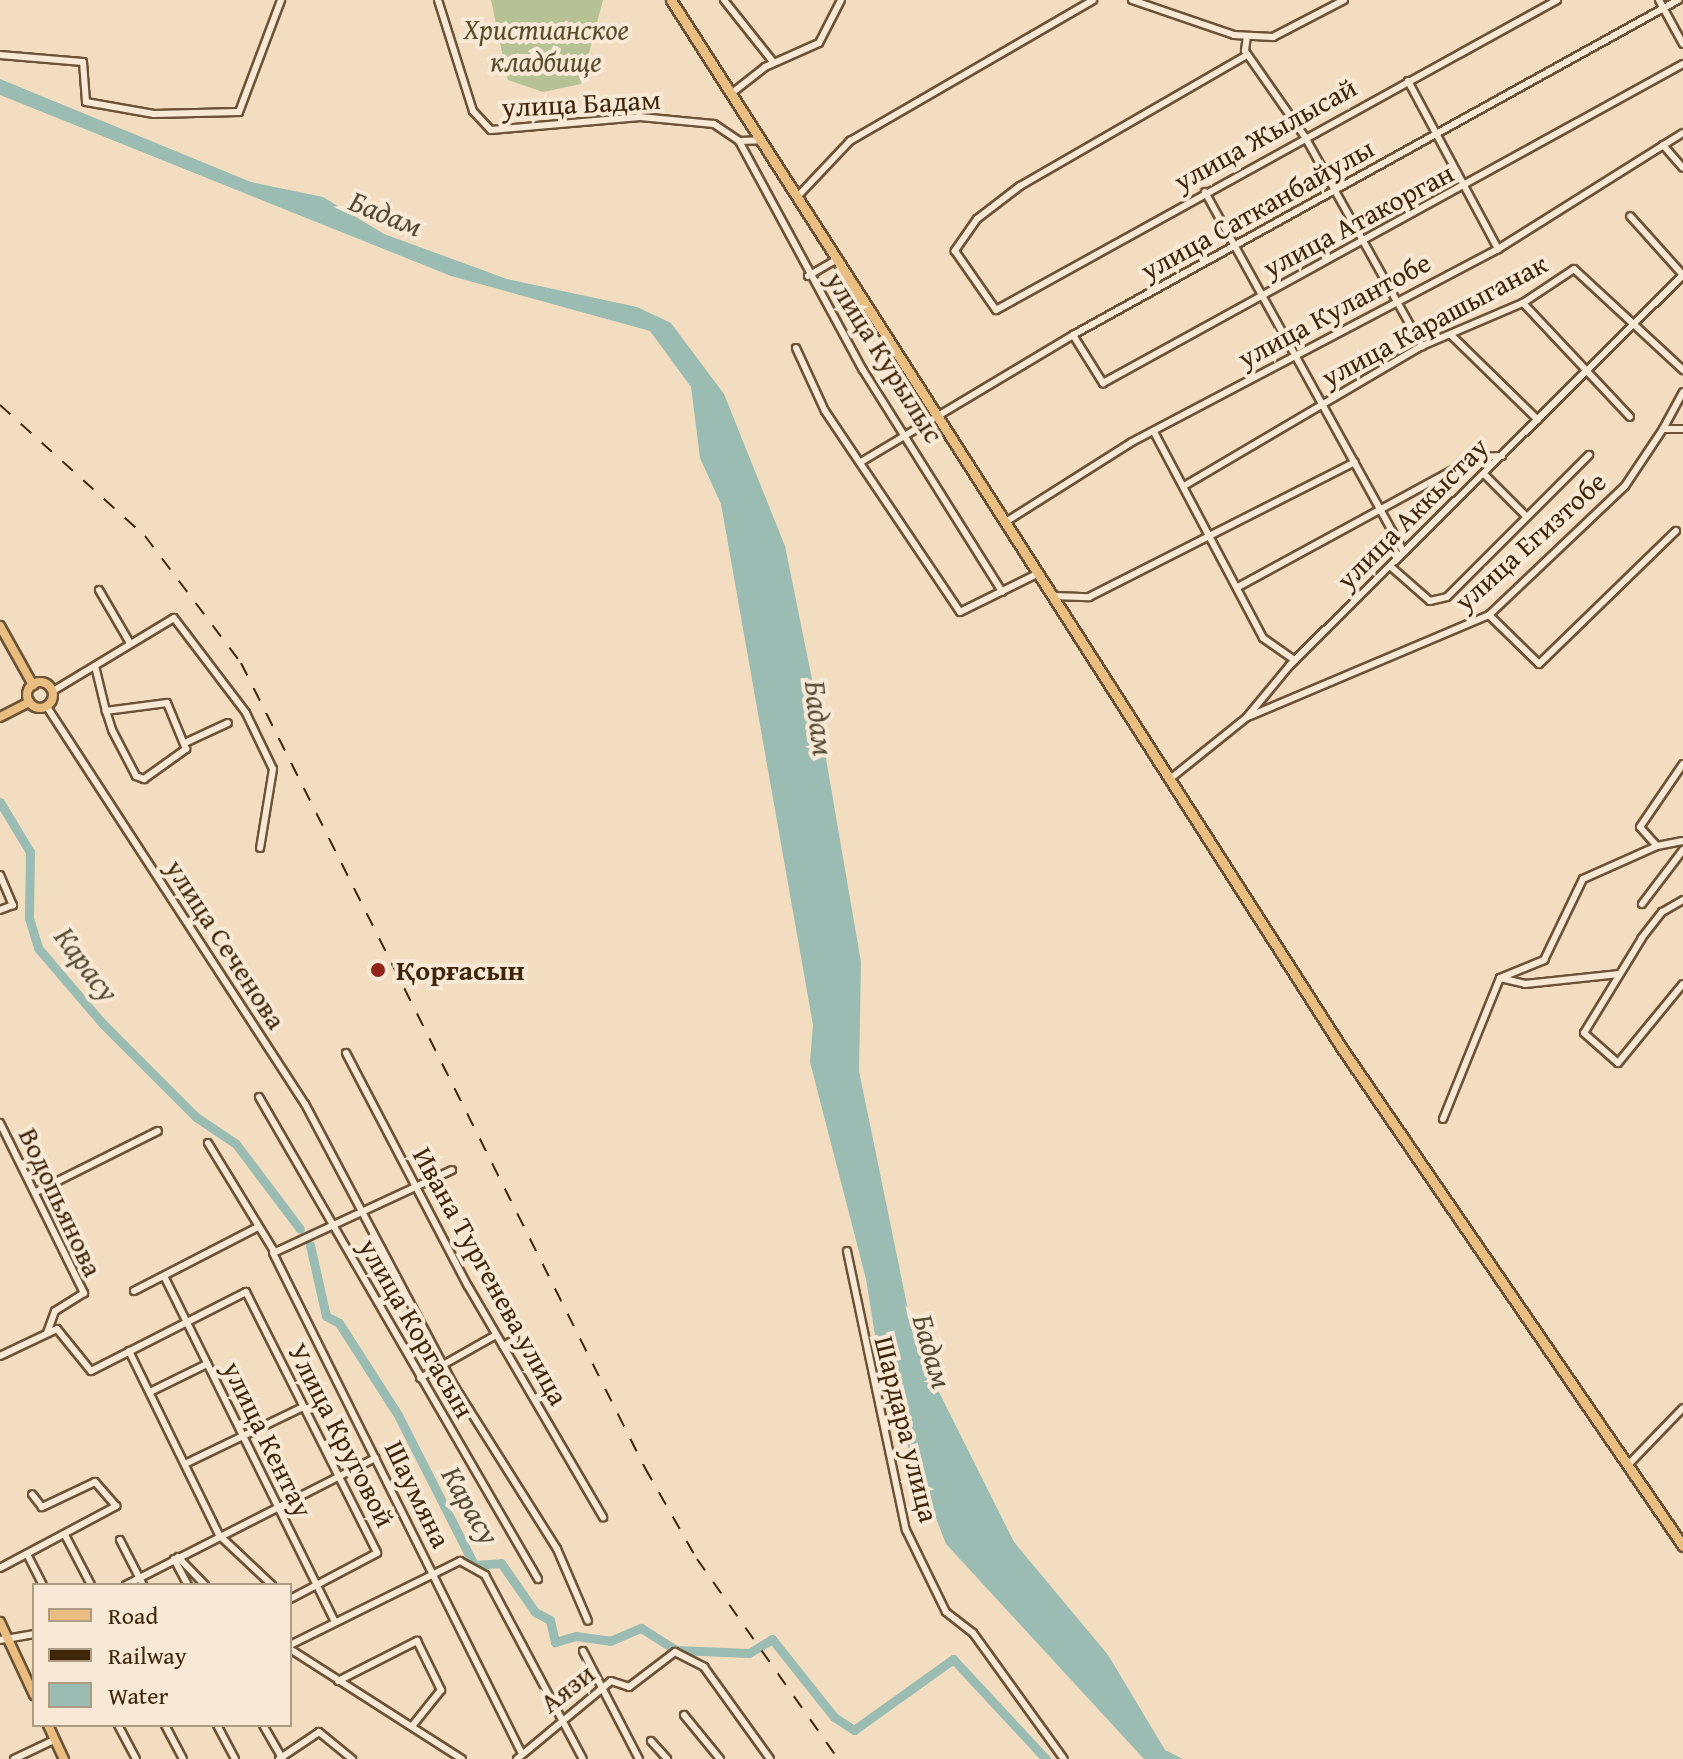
<!DOCTYPE html>
<meta charset="utf-8">
<style>
body{margin:0}
#map{position:relative;width:1683px;height:1759px;overflow:hidden;background:#f3ddc0;font-family:"Gentium Book Plus",serif}
div>[style]{position:absolute}
[style*='--x']{left:calc(var(--x)*1px);top:calc(var(--y)*1px);width:calc(var(--w)*1px);rotate:calc(var(--a)*1deg)}
.green>*{inset:0;background:#b6c296}
.water>*{inset:0;background:#9bbcb3}
.river>*{height:9px;margin:-4.5px;padding:0 4.5px;transform-origin:4.5px;border-radius:4.5px;background:#9bbcb3}
.roads{filter:drop-shadow(2px 0 #6c5337) drop-shadow(-2px 0 #6c5337) drop-shadow(0 2px #6c5337) drop-shadow(0 -2px #6c5337)}
.minor>*{height:6px;margin:-3px;padding:0 3px;transform-origin:3px;border-radius:3px;background:#f7e9d6}
.major>*{height:8px;margin:-4px;padding:0 4px;transform-origin:4px;border-radius:4px;background:#eabe80}
.major>.ring{margin:-4px;padding:0;box-sizing:content-box;background:none;border:8px solid #eabe80;border-radius:50%}
.highway>*{height:9px;margin:-4.5px;padding:0 4.5px;transform-origin:4.5px;border-radius:4.5px;background:#eabe80}
.rail>*{height:2px;margin-top:-1px;transform-origin:0;background:repeating-linear-gradient(90deg,#3f2509 0 14px,transparent 0 28px)}
.dots>*{width:22px;height:22px;translate:-50% -50%;box-sizing:border-box;border:4px solid #f7e9d6;border-radius:50%}
span{translate:-50% -50%;white-space:nowrap;text-align:center;line-height:1.15;-webkit-text-stroke:8px #f7e9d6;paint-order:stroke}
.park-label{font-size:28px;color:#5d4c2c;font-style:italic}
.street-label{font-size:28px;color:#3f2509}
.poi-label{font-size:28px;color:#3f2509;font-weight:700}
.left{translate:0 -50%;text-align:left}
.water-label{font-size:30px;color:#564b34;font-style:italic}
.legend{position:absolute;left:32px;top:1583px;width:260px;height:144px;box-sizing:border-box;background:#f7e9d6;border:2px solid #ad9b84;margin:0;padding:10px 14px;list-style:none;font-size:24px;color:#3f2509}
.legend li{display:flex;align-items:center;gap:16px;height:40px}
.legend b{width:40px;border:2px solid #ad9b84}
</style>
<div id="map">
<div class="green">
<div style="clip-path:polygon(491px 0,603px 0,581px 84px,543px 92px,508px 80px)"></div>
</div>
<div class="water">
<div style="clip-path:polygon(0 79px,251px 182px,323px 197px,384px 234px,507px 279px,637px 307px,671px 323px,724px 394px,785px 546px,814px 689px,861px 962px,859px 1071px,915px 1344px,1014px 1542px,1108px 1655px,1165px 1750px,1183px 1759px,1144px 1759px,946px 1544px,882px 1380px,866px 1279px,810px 1062px,813px 1025px,721px 504px,700px 458px,691px 387px,650px 331px,451px 276px,0 95px)"></div>
</div>
<div class="river">
<div style="--x:0;--y:802;--w:58;--a:59"></div>
<div style="--x:30;--y:852;--w:66;--a:90.9"></div>
<div style="--x:29;--y:918;--w:31;--a:73"></div>
<div style="--x:38;--y:948;--w:100;--a:49.5"></div>
<div style="--x:103;--y:1024;--w:132;--a:45"></div>
<div style="--x:196;--y:1117;--w:48;--a:34"></div>
<div style="--x:236;--y:1144;--w:106;--a:53"></div>
<div style="--x:310;--y:1245;--w:73;--a:77.3"></div>
<div style="--x:326;--y:1316;--w:15;--a:28"></div>
<div style="--x:339;--y:1323;--w:109;--a:57.3"></div>
<div style="--x:398;--y:1415;--w:168;--a:63.1"></div>
<div style="--x:474;--y:1565;--w:27;--a:-4"></div>
<div style="--x:501;--y:1563;--w:60;--a:55.2"></div>
<div style="--x:535;--y:1612;--w:17;--a:28"></div>
<div style="--x:550;--y:1620;--w:23;--a:77"></div>
<div style="--x:555;--y:1642;--w:22;--a:-16"></div>
<div style="--x:576;--y:1636;--w:34;--a:8"></div>
<div style="--x:610;--y:1641;--w:34;--a:-23"></div>
<div style="--x:641;--y:1628;--w:41;--a:32.2"></div>
<div style="--x:676;--y:1650;--w:73;--a:2.4"></div>
<div style="--x:749;--y:1653;--w:27;--a:-31"></div>
<div style="--x:772;--y:1639;--w:100;--a:51.5"></div>
<div style="--x:834;--y:1717;--w:24;--a:33"></div>
<div style="--x:854;--y:1730;--w:122;--a:-35.6"></div>
<div style="--x:953;--y:1659;--w:137;--a:47.1"></div>
</div>
<div class="roads">
<div class="minor">
<div style="--x:438;--y:0;--w:116;--a:72.5"></div>
<div style="--x:473;--y:111;--w:26;--a:47"></div>
<div style="--x:491;--y:130;--w:150;--a:-5"></div>
<div style="--x:640;--y:117;--w:74;--a:5.4"></div>
<div style="--x:714;--y:124;--w:30;--a:34"></div>
<div style="--x:739;--y:141;--w:23;--a:-2"></div>
<div style="--x:724;--y:0;--w:80;--a:51.6"></div>
<div style="--x:1132;--y:0;--w:108;--a:18.9"></div>
<div style="--x:1234;--y:35;--w:39;--a:3"></div>
<div style="--x:1273;--y:37;--w:80;--a:-27.5"></div>
<div style="--x:1659;--y:0;--w:50;--a:61.4"></div>
<div style="--x:1247;--y:36;--w:15;--a:98"></div>
<div style="--x:1245;--y:51;--w:105;--a:55.1"></div>
<div style="--x:1305;--y:137;--w:240;--a:60.8"></div>
<div style="--x:0;--y:55;--w:83;--a:4.8"></div>
<div style="--x:83;--y:62;--w:40;--a:85.7"></div>
<div style="--x:86;--y:102;--w:69;--a:10"></div>
<div style="--x:154;--y:114;--w:85;--a:-1.3"></div>
<div style="--x:239;--y:112;--w:120;--a:-69.4"></div>
<div style="--x:1247;--y:55;--w:262;--a:150"></div>
<div style="--x:1020;--y:186;--w:54;--a:142.5"></div>
<div style="--x:977;--y:219;--w:39;--a:125"></div>
<div style="--x:955;--y:251;--w:72;--a:55.2"></div>
<div style="--x:996;--y:310;--w:641;--a:-28.92"></div>
<div style="--x:1408;--y:81;--w:191;--a:61.8"></div>
<div style="--x:732;--y:93;--w:42;--a:-38.2"></div>
<div style="--x:765;--y:67;--w:59;--a:-24"></div>
<div style="--x:819;--y:43;--w:48;--a:-62.9"></div>
<div style="--x:739;--y:141;--w:260;--a:61.6"></div>
<div style="--x:863;--y:370;--w:262;--a:57.9"></div>
<div style="--x:1663;--y:145;--w:30;--a:49"></div>
<div style="--x:1205;--y:192;--w:411;--a:61.1"></div>
<div style="--x:798;--y:196;--w:76;--a:-46.6"></div>
<div style="--x:850;--y:141;--w:281;--a:-30.1"></div>
<div style="--x:808;--y:276;--w:34;--a:-30"></div>
<div style="--x:1523;--y:303;--w:156;--a:46.8"></div>
<div style="--x:1073;--y:335;--w:57;--a:58"></div>
<div style="--x:1103;--y:383;--w:662;--a:-28.81"></div>
<div style="--x:1452;--y:336;--w:120;--a:44.3"></div>
<div style="--x:796;--y:348;--w:69;--a:65.3"></div>
<div style="--x:825;--y:411;--w:242;--a:56.1"></div>
<div style="--x:960;--y:612;--w:88;--a:-26.3"></div>
<div style="--x:1663;--y:429;--w:42;--a:-61.6"></div>
<div style="--x:1154;--y:432;--w:233;--a:62.1"></div>
<div style="--x:1263;--y:638;--w:39;--a:35"></div>
<div style="--x:861;--y:462;--w:247;--a:-30.9"></div>
<div style="--x:1073;--y:335;--w:692;--a:-28.97"></div>
<div style="--x:1484;--y:474;--w:58;--a:45"></div>
<div style="--x:1184;--y:486;--w:276;--a:-30.5"></div>
<div style="--x:1422;--y:346;--w:110;--a:-23.1"></div>
<div style="--x:1523;--y:303;--w:61;--a:-33.7"></div>
<div style="--x:1574;--y:269;--w:149;--a:42.8"></div>
<div style="--x:1004;--y:523;--w:151;--a:-32.3"></div>
<div style="--x:1132;--y:442;--w:414;--a:-27.8"></div>
<div style="--x:1498;--y:249;--w:218;--a:-32.1"></div>
<div style="--x:1390;--y:566;--w:53;--a:41.2"></div>
<div style="--x:1430;--y:601;--w:17;--a:-13"></div>
<div style="--x:1447;--y:597;--w:201;--a:-45"></div>
<div style="--x:1238;--y:587;--w:271;--a:-28.6"></div>
<div style="--x:1476;--y:457;--w:26;--a:-2"></div>
<div style="--x:99;--y:590;--w:61;--a:59.7"></div>
<div style="--x:1053;--y:596;--w:36;--a:2"></div>
<div style="--x:1089;--y:597;--w:298;--a:-26.9"></div>
<div style="--x:1489;--y:615;--w:70;--a:44.4"></div>
<div style="--x:1539;--y:664;--w:191;--a:-44.2"></div>
<div style="--x:95;--y:666;--w:46;--a:76.3"></div>
<div style="--x:106;--y:711;--w:20;--a:72"></div>
<div style="--x:112;--y:730;--w:52;--a:62.4"></div>
<div style="--x:136;--y:776;--w:9;--a:21"></div>
<div style="--x:144;--y:779;--w:52;--a:-35.5"></div>
<div style="--x:186;--y:749;--w:50;--a:-112.4"></div>
<div style="--x:167;--y:703;--w:62;--a:172.5"></div>
<div style="--x:53;--y:691;--w:141;--a:-31.1"></div>
<div style="--x:174;--y:618;--w:119;--a:52.8"></div>
<div style="--x:246;--y:713;--w:62;--a:64.3"></div>
<div style="--x:273;--y:769;--w:80;--a:99.3"></div>
<div style="--x:47;--y:707;--w:473;--a:57"></div>
<div style="--x:305;--y:1104;--w:320;--a:62.1"></div>
<div style="--x:455;--y:1387;--w:191;--a:57.8"></div>
<div style="--x:557;--y:1549;--w:78;--a:66.7"></div>
<div style="--x:1250;--y:716;--w:259;--a:-22.9"></div>
<div style="--x:1489;--y:615;--w:187;--a:-43.5"></div>
<div style="--x:1625;--y:486;--w:69;--a:-56.3"></div>
<div style="--x:1663;--y:429;--w:20;--a:0"></div>
<div style="--x:187;--y:742;--w:45;--a:-24.9"></div>
<div style="--x:1170;--y:779;--w:99;--a:-38.8"></div>
<div style="--x:1247;--y:717;--w:67;--a:-50.4"></div>
<div style="--x:1290;--y:665;--w:554;--a:-44.78"></div>
<div style="--x:1683;--y:275;--w:79;--a:-131.9"></div>
<div style="--x:1657;--y:846;--w:26;--a:-11"></div>
<div style="--x:0;--y:875;--w:33;--a:67"></div>
<div style="--x:13;--y:905;--w:14;--a:159"></div>
<div style="--x:1683;--y:900;--w:24;--a:150"></div>
<div style="--x:1662;--y:912;--w:33;--a:128"></div>
<div style="--x:1642;--y:938;--w:111;--a:121.4"></div>
<div style="--x:1584;--y:1033;--w:45;--a:41.4"></div>
<div style="--x:1618;--y:1063;--w:102;--a:-50.6"></div>
<div style="--x:1642;--y:904;--w:68;--a:-52.8"></div>
<div style="--x:1500;--y:978;--w:26;--a:13"></div>
<div style="--x:1525;--y:984;--w:95;--a:-6.1"></div>
<div style="--x:346;--y:1053;--w:263;--a:62.4"></div>
<div style="--x:468;--y:1286;--w:268;--a:59.7"></div>
<div style="--x:259;--y:1097;--w:557;--a:59.94"></div>
<div style="--x:1443;--y:1119;--w:152;--a:-68"></div>
<div style="--x:1500;--y:978;--w:48;--a:-22.2"></div>
<div style="--x:1544;--y:960;--w:90;--a:-64.3"></div>
<div style="--x:1583;--y:879;--w:81;--a:-24"></div>
<div style="--x:1657;--y:846;--w:25;--a:-132"></div>
<div style="--x:1640;--y:827;--w:76;--a:-55.7"></div>
<div style="--x:0;--y:1123;--w:190;--a:63.7"></div>
<div style="--x:84;--y:1293;--w:34;--a:148"></div>
<div style="--x:55;--y:1311;--w:23;--a:110"></div>
<div style="--x:208;--y:1143;--w:127;--a:58.6"></div>
<div style="--x:452;--y:1170;--w:197;--a:155.1"></div>
<div style="--x:273;--y:1253;--w:557;--a:63.57"></div>
<div style="--x:38;--y:1191;--w:134;--a:-26.6"></div>
<div style="--x:847;--y:1251;--w:285;--a:78.1"></div>
<div style="--x:906;--y:1530;--w:91;--a:64"></div>
<div style="--x:946;--y:1612;--w:34;--a:38"></div>
<div style="--x:973;--y:1633;--w:155;--a:54.2"></div>
<div style="--x:164;--y:1276;--w:386;--a:63.7"></div>
<div style="--x:134;--y:1291;--w:140;--a:-27.3"></div>
<div style="--x:503;--y:1346;--w:14;--a:-30"></div>
<div style="--x:129;--y:1351;--w:205;--a:63.9"></div>
<div style="--x:219;--y:1535;--w:73;--a:43.3"></div>
<div style="--x:0;--y:1356;--w:63;--a:-25.3"></div>
<div style="--x:57;--y:1329;--w:54;--a:51"></div>
<div style="--x:91;--y:1371;--w:174;--a:-27"></div>
<div style="--x:246;--y:1292;--w:292;--a:63.3"></div>
<div style="--x:377;--y:1553;--w:98;--a:152.1"></div>
<div style="--x:420;--y:1378;--w:87;--a:-29.5"></div>
<div style="--x:150;--y:1392;--w:64;--a:-26.2"></div>
<div style="--x:185;--y:1464;--w:131;--a:-25.8"></div>
<div style="--x:1628;--y:1465;--w:79;--a:-46"></div>
<div style="--x:65;--y:1535;--w:56;--a:62.5"></div>
<div style="--x:120;--y:1540;--w:51;--a:62.9"></div>
<div style="--x:27;--y:1554;--w:35;--a:63"></div>
<div style="--x:178;--y:1557;--w:39;--a:46"></div>
<div style="--x:174;--y:1559;--w:30;--a:62"></div>
<div style="--x:0;--y:1568;--w:132;--a:-28.1"></div>
<div style="--x:116;--y:1506;--w:32;--a:-131"></div>
<div style="--x:95;--y:1482;--w:59;--a:154.7"></div>
<div style="--x:42;--y:1507;--w:16;--a:-128"></div>
<div style="--x:126;--y:1585;--w:280;--a:-27"></div>
<div style="--x:0;--y:1640;--w:35;--a:-10"></div>
<div style="--x:290;--y:1645;--w:190;--a:-26.3"></div>
<div style="--x:460;--y:1561;--w:29;--a:29"></div>
<div style="--x:485;--y:1575;--w:208;--a:62"></div>
<div style="--x:290;--y:1649;--w:204;--a:32.6"></div>
<div style="--x:583;--y:1651;--w:122;--a:62.6"></div>
<div style="--x:338;--y:1681;--w:89;--a:-26.9"></div>
<div style="--x:417;--y:1641;--w:55;--a:63.9"></div>
<div style="--x:441;--y:1690;--w:45;--a:128.7"></div>
<div style="--x:684;--y:1715;--w:57;--a:50.7"></div>
<div style="--x:118;--y:1725;--w:38;--a:62"></div>
<div style="--x:165;--y:1725;--w:38;--a:62"></div>
<div style="--x:217;--y:1725;--w:38;--a:62"></div>
<div style="--x:263;--y:1725;--w:39;--a:60"></div>
<div style="--x:651;--y:1741;--w:24;--a:48"></div>
<div style="--x:14;--y:1759;--w:44;--a:-25.4"></div>
<div style="--x:279;--y:1759;--w:48;--a:-34"></div>
<div style="--x:319;--y:1732;--w:43;--a:39.3"></div>
<div style="--x:517;--y:1759;--w:122;--a:-39.7"></div>
<div style="--x:611;--y:1681;--w:19;--a:18"></div>
<div style="--x:629;--y:1687;--w:58;--a:-37.3"></div>
<div style="--x:675;--y:1652;--w:33;--a:27"></div>
<div style="--x:704;--y:1667;--w:113;--a:54.3"></div>
</div>
<div class="major">
<div style="--x:0;--y:626;--w:68;--a:60.8"></div>
<div class="ring" style="left:27px;top:682px;width:18px;height:18px"></div>
<div style="--x:0;--y:717;--w:33;--a:-27"></div>
<div style="--x:0;--y:1622;--w:81;--a:65"></div>
<div style="--x:48;--y:1725;--w:38;--a:65"></div>
</div>
<div class="highway">
<div style="--x:671;--y:0;--w:1243;--a:57.38"></div>
<div style="--x:1341;--y:1047;--w:605;--a:55.57"></div>
</div>
</div>
<div class="rail">
<div style="--x:0;--y:405;--w:195;--a:42.1"></div>
<div style="--x:145;--y:536;--w:159;--a:52.9"></div>
<div style="--x:241;--y:663;--w:901;--a:63.35"></div>
<div style="--x:645;--y:1468;--w:105;--a:60.3"></div>
<div style="--x:697;--y:1559;--w:245;--a:54.8"></div>
</div>
<div class="dots">
<div style="left:378px;top:970px;background:#8f2418"></div>
</div>
<div class="park-label">
<span style="left:546px;top:45px">Христианское<br>кладбище</span>
</div>
<div class="street-label">
<span style="left:581px;top:103px;rotate:-3deg">улица Бадам</span>
<span style="left:1265px;top:134px;rotate:-29deg">улица Жылысай</span>
<span style="left:1257px;top:209px;rotate:-29deg">улица Сатканбайулы</span>
<span style="left:1358px;top:220px;rotate:-28deg">улица Атакорган</span>
<span style="left:1334px;top:310px;rotate:-28deg">улица Кулантобе</span>
<span style="left:1434px;top:320px;rotate:-28deg">улица Карашыганак</span>
<span style="left:885px;top:357px;rotate:58deg">улица Курылыс</span>
<span style="left:1412px;top:513px;rotate:-45deg">улица Аккыстау</span>
<span style="left:1530px;top:541px;rotate:-42deg">улица Егизтобе</span>
<span style="left:226px;top:944px;rotate:57deg">улица Сеченова</span>
<span style="left:61px;top:1202px;rotate:65deg">Водопьянова</span>
<span style="left:491px;top:1276px;rotate:61deg">Ивана Тургенева улица</span>
<span style="left:417px;top:1328px;rotate:60deg">улица Коргасын</span>
<span style="left:907px;top:1429px;rotate:76deg">Шардара улица</span>
<span style="left:342px;top:1435px;rotate:63deg">Улица Круговой</span>
<span style="left:268px;top:1439px;rotate:64deg">улица Кентау</span>
<span style="left:418px;top:1494px;rotate:64deg">Шаумяна</span>
<span style="left:567px;top:1688px;rotate:-38deg">Аязи</span>
</div>
<div class="poi-label">
<span class="left" style="left:396px;top:970px">Қорғасын</span>
</div>
<div class="water-label">
<span style="left:386px;top:213px;rotate:22deg">Бадам</span>
<span style="left:820px;top:718px;rotate:83deg">Бадам</span>
<span style="left:87px;top:964px;rotate:53deg">Карасу</span>
<span style="left:933px;top:1351px;rotate:74deg">Бадам</span>
<span style="left:471px;top:1505px;rotate:60deg">Карасу</span>
</div>
<ul class="legend">
<li><b style="height:10px;background:#eabe80"></b>Road</li>
<li><b style="height:10px;background:#3f2509"></b>Railway</li>
<li><b style="height:22px;background:#9bbcb3"></b>Water</li>
</ul>
</div>
